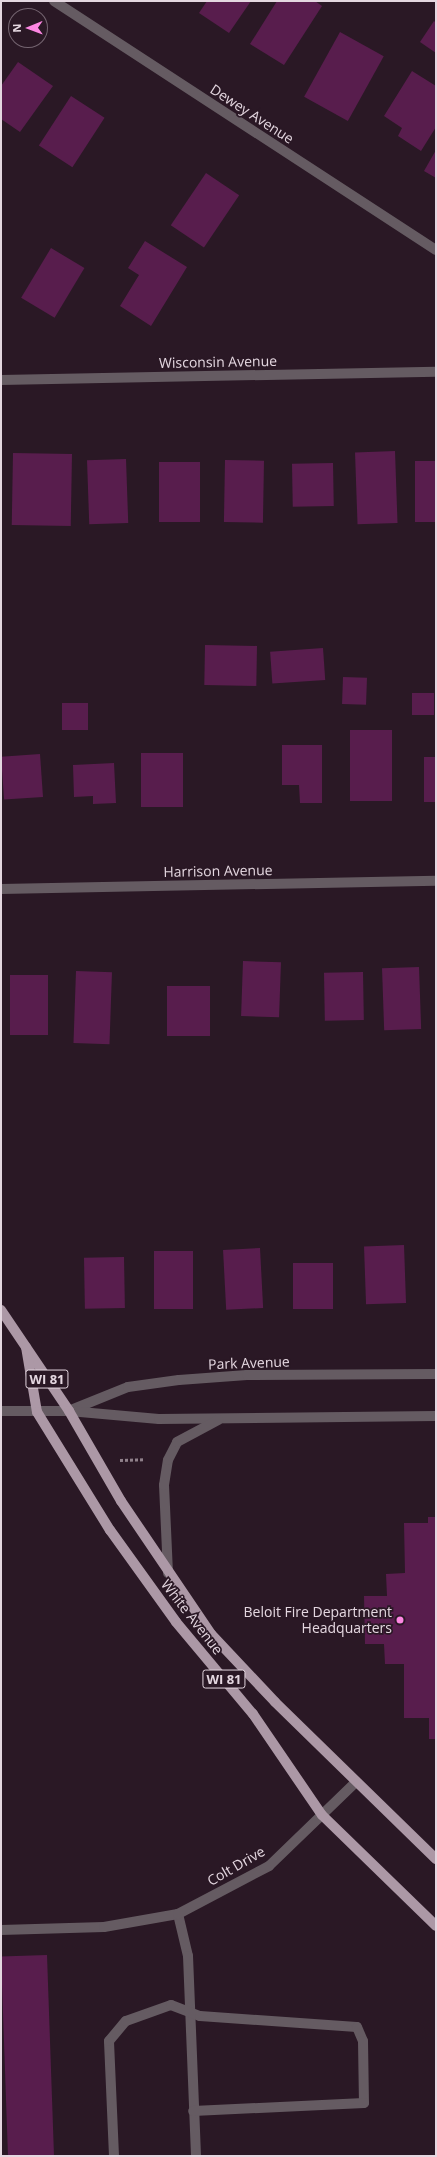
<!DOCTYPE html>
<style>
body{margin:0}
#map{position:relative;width:437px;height:2157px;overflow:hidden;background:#2a1825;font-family:"Open Sans",sans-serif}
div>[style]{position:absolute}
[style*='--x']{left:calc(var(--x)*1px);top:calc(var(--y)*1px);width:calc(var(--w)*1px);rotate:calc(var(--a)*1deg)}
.building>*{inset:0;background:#581d4d;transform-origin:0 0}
.path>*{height:2.5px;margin-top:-1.25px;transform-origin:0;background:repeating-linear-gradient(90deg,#8f808a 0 3px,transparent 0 5px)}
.service>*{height:10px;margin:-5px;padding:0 5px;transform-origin:5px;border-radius:5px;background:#655b62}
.minor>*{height:10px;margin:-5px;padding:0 5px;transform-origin:5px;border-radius:5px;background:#655b62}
.tertiary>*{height:10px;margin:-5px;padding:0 5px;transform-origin:5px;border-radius:5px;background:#655b62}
.primary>*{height:10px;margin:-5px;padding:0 5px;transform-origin:5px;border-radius:5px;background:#ac98a6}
.dots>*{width:11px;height:11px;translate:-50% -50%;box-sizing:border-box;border:2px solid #2a1825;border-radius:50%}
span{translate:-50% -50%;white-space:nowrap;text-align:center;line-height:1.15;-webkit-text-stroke:3.5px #2a1825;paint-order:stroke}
.shield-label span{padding:1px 3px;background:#2a1825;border:1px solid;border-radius:3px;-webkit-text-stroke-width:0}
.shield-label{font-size:13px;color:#e4d7e0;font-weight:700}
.street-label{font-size:14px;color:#e4d7e0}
.poi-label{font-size:14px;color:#e4d7e0}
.right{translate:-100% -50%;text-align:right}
.frame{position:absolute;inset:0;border:2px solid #e4d7e0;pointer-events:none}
.north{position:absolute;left:8px;top:8px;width:40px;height:40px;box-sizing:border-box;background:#2a1825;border:1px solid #746470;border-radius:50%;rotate:269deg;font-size:11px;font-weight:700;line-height:16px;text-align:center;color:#e4d7e0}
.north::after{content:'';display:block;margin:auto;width:14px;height:18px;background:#fd86e2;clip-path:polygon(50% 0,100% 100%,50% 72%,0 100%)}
</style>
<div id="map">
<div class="building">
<div style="clip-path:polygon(207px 1px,251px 1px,229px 33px,199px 13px)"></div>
<div style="clip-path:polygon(277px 1px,315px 1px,322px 6px,284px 65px,250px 44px)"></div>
<div style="clip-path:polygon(434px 21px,436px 23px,436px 53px,420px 42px)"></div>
<div style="left:340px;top:32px;width:50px;height:74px;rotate:29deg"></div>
<div style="clip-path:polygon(18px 62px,53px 86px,20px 132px,1px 119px,1px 86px)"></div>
<div style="clip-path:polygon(412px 71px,436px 86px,436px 127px,421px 151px,398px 136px,402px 128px,384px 116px)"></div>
<div style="left:71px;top:96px;width:40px;height:59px;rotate:33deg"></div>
<div style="clip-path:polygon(436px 150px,436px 178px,424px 171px)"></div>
<div style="left:206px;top:173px;width:40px;height:63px;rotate:34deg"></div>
<div style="clip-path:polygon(145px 241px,187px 267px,151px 326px,120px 306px,139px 275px,128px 268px)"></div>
<div style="left:51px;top:248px;width:39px;height:58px;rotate:31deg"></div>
<div style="left:395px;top:451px;width:72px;height:40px;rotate:88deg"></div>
<div style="left:13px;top:453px;width:59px;height:72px;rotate:1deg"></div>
<div style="left:126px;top:459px;width:64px;height:39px;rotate:88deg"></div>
<div style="left:225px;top:460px;width:39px;height:62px;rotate:1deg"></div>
<div style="left:415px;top:461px;width:21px;height:61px"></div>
<div style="left:159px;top:462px;width:41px;height:60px"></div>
<div style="left:333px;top:463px;width:43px;height:41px;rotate:89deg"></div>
<div style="left:205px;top:645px;width:52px;height:40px;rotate:1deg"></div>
<div style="left:323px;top:648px;width:32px;height:53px;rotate:86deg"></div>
<div style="left:343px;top:677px;width:24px;height:27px;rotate:2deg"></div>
<div style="left:412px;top:693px;width:22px;height:22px"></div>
<div style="left:62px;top:703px;width:26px;height:27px"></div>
<div style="left:350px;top:730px;width:42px;height:71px"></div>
<div style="clip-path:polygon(282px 745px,322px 745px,322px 803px,300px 803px,299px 785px,282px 785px)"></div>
<div style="left:141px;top:753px;width:42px;height:54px"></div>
<div style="left:40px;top:754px;width:43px;height:39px;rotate:86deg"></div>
<div style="left:424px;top:757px;width:12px;height:45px"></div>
<div style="clip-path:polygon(114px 763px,116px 803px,93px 804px,93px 796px,74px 797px,73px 765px)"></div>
<div style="left:243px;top:961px;width:38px;height:55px;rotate:2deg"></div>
<div style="left:419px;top:967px;width:62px;height:37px;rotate:88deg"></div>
<div style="left:76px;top:971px;width:36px;height:72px;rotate:2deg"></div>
<div style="left:363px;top:972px;width:48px;height:39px;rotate:89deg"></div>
<div style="left:10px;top:975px;width:38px;height:60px"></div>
<div style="left:167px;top:986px;width:43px;height:50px"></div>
<div style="left:404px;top:1245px;width:58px;height:40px;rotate:88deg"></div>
<div style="left:260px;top:1248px;width:60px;height:37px;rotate:87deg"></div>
<div style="left:154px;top:1251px;width:39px;height:58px"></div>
<div style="left:124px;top:1257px;width:51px;height:40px;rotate:89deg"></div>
<div style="left:293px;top:1263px;width:40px;height:46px"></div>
<div style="clip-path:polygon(428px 1517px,436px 1517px,436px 1739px,429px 1739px,429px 1718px,404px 1718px,404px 1664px,385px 1664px,384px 1644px,365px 1644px,364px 1596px,387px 1596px,386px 1574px,405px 1573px,404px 1523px,428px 1523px)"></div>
<div style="left:47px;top:1955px;width:201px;height:46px;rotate:88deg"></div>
</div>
<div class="path">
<div style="--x:120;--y:1460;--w:25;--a:-2"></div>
</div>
<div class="service">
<div style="--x:178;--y:1914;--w:43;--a:76.6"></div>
<div style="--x:188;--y:1956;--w:200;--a:87.7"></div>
<div style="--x:1;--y:1930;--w:103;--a:-1.7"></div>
<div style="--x:114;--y:2156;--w:115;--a:-92.5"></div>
<div style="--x:109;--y:2041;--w:26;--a:-50"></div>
<div style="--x:126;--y:2021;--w:48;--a:-19.6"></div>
<div style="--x:171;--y:2005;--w:31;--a:21"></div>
<div style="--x:200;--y:2016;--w:157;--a:4"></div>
<div style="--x:357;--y:2027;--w:15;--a:67"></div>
<div style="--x:363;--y:2041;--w:62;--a:89.1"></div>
<div style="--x:364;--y:2103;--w:171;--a:177.3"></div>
</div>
<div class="minor">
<div style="--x:54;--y:1;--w:456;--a:33.1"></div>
<div style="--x:1;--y:380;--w:435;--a:-1.1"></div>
<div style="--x:1;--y:889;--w:435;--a:-1.1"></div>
<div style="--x:104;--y:1927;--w:75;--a:-10"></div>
<div style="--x:178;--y:1914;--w:103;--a:-27.8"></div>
<div style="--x:269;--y:1866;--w:121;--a:-44"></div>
</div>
<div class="tertiary">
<div style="--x:71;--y:1410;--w:61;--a:-22"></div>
<div style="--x:128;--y:1387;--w:51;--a:-7.8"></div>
<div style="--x:179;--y:1380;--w:68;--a:-4.2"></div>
<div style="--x:247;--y:1375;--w:189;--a:-0.3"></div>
<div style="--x:1;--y:1411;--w:68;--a:0"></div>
<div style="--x:69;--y:1411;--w:90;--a:5.1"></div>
<div style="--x:159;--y:1419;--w:277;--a:-0.6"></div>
<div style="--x:168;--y:1573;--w:88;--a:-92.6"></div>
<div style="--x:164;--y:1485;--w:25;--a:-81"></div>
<div style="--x:168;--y:1460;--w:20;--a:-63"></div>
<div style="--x:177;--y:1442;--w:47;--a:-28.2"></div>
</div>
<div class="primary">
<div style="--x:1;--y:1310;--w:122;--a:56"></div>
<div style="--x:69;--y:1411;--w:104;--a:60"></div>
<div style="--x:121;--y:1501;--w:161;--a:55.9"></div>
<div style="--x:211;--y:1634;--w:93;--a:46.7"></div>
<div style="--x:275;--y:1702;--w:225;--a:44.3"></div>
<div style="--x:26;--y:1347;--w:66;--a:80.4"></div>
<div style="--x:37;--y:1412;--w:139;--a:58.3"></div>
<div style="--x:110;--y:1530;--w:113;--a:54.3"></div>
<div style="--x:176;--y:1622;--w:120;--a:50.1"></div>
<div style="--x:253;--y:1714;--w:122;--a:55.7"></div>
<div style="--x:322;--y:1815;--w:159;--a:44.2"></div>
</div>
<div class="dots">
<div style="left:400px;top:1620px;background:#fd86e2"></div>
</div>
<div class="shield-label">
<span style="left:47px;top:1379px">WI 81</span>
<span style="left:224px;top:1679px">WI 81</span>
</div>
<div class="street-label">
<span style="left:252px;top:114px;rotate:33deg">Dewey Avenue</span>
<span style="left:218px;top:362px;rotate:-1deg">Wisconsin Avenue</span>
<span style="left:218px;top:871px;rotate:-1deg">Harrison Avenue</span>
<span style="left:249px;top:1363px;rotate:-2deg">Park Avenue</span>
<span style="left:192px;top:1617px;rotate:52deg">White Avenue</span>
<span style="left:236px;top:1866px;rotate:-30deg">Colt Drive</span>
</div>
<div class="poi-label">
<span class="right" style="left:392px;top:1620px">Beloit Fire Department<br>Headquarters</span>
</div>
<div class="frame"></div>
<div class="north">N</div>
</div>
